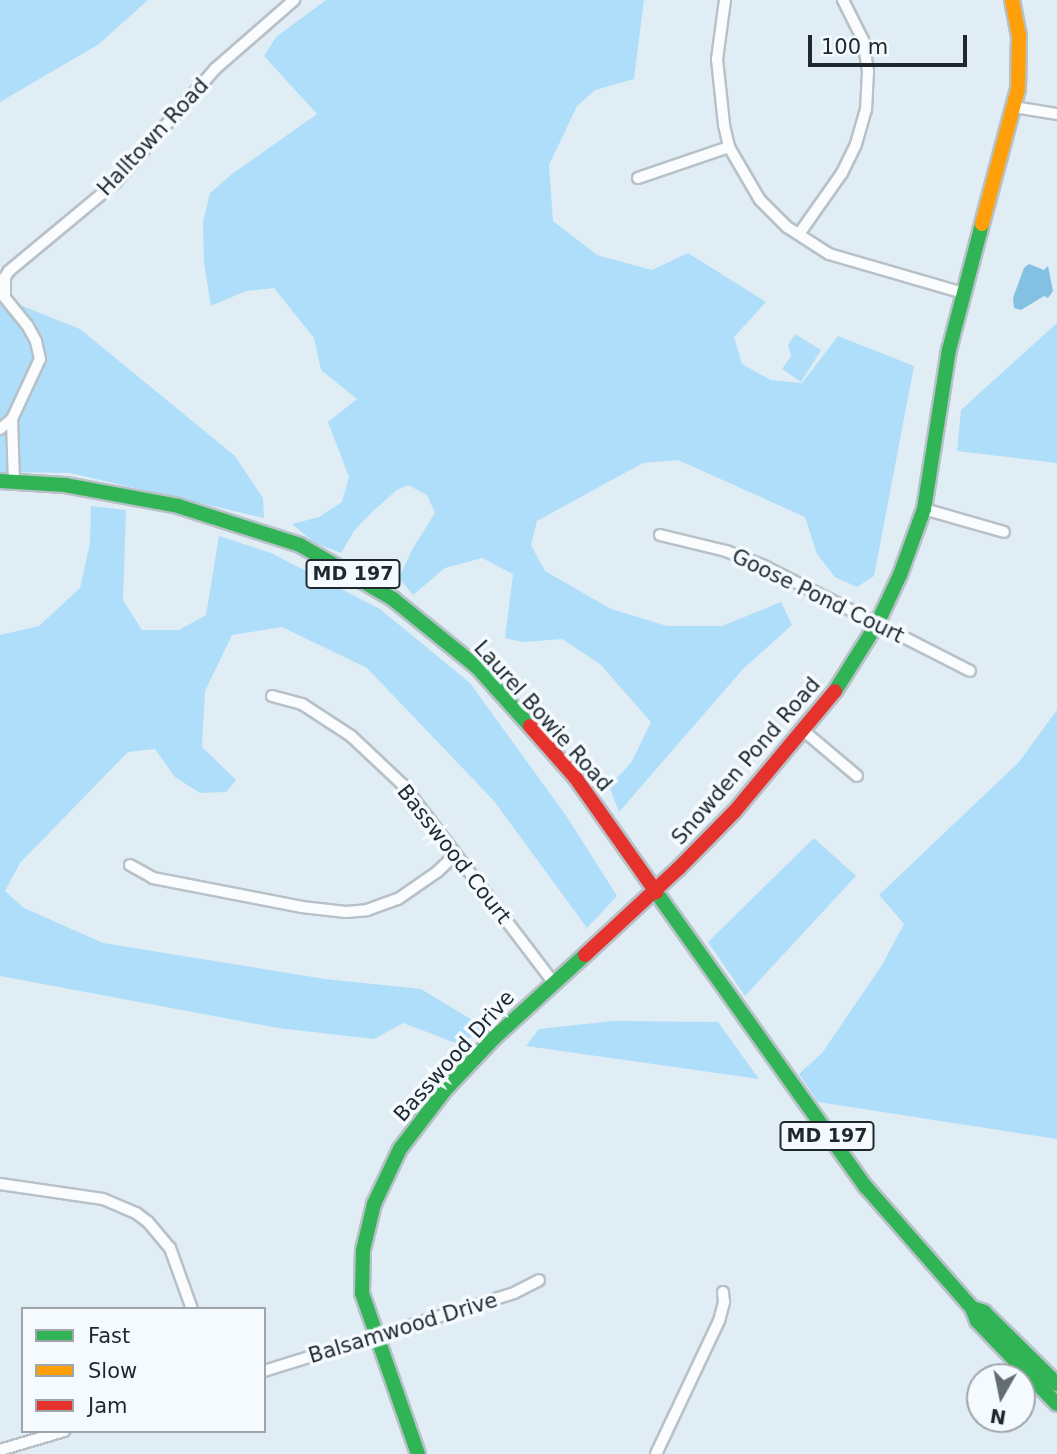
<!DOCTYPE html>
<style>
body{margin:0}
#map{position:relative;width:1057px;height:1454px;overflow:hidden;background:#e1edf5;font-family:"DejaVu Sans",sans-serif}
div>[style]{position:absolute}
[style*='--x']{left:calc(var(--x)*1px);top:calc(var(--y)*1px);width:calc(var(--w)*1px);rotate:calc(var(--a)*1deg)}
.green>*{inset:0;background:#aedef9}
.water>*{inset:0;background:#83c0e1}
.roads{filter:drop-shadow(2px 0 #b7c1c8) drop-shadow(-2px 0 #b7c1c8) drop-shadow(0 2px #b7c1c8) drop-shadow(0 -2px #b7c1c8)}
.street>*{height:10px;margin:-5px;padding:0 5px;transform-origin:5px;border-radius:5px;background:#fafcfe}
.fast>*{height:14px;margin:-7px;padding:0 7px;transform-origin:7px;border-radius:7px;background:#30b455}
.slow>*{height:14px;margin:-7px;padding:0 7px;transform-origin:7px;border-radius:7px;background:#ff9f0a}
.jam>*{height:14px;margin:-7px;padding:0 7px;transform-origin:7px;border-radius:7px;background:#e5322d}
span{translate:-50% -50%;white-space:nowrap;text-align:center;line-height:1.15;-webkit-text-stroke:7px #f4fafd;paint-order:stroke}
.shield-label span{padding:2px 5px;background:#f4fafd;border:2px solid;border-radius:5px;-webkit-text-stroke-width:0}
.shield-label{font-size:19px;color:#1e292f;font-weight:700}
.street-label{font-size:21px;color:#1e292f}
.legend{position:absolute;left:21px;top:1307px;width:245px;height:126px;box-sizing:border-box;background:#f4fafd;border:2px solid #9ea6ab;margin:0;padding:9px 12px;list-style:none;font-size:21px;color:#1e292f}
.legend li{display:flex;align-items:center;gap:14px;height:35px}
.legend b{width:35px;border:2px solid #9ea6ab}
.north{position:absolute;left:966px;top:1363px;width:70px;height:70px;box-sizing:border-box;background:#f4fafd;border:2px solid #9ea6ab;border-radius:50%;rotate:189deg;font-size:19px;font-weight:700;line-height:28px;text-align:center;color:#1e292f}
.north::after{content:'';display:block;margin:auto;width:24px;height:32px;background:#626e74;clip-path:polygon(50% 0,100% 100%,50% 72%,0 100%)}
.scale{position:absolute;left:808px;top:35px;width:159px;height:32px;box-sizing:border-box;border:4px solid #1e292f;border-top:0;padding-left:9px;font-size:21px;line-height:24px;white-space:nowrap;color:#1e292f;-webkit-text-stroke:5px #f4fafd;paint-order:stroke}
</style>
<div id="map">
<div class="green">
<div style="clip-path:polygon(0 0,148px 0,99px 44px,0 102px)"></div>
<div style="clip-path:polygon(326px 0,644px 0,634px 79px,595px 90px,577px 106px,549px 165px,553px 221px,597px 255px,652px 270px,688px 253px,766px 302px,734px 337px,742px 364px,771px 380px,802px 383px,838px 336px,914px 366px,874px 576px,857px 587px,835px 577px,817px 554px,805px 517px,678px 460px,643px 463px,537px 521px,531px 545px,545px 571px,611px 609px,667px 626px,722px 626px,781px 602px,792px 625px,743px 669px,619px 812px,609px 786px,631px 763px,651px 722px,600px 664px,562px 639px,523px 642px,505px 638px,513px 574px,482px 558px,445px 568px,413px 595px,399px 578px,413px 548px,435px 513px,427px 495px,408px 485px,397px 490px,373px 511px,354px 531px,341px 553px,315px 543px,292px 524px,319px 517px,342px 502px,349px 477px,328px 422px,357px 399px,321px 370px,314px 338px,274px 288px,246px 291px,211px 306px,204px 263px,203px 222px,210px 193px,232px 174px,317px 114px,264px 56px,276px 37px)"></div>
<div style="clip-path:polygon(0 292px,20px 305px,80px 329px,235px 456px,263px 498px,264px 518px,70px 473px,0 472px)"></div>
<div style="clip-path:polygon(1057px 323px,1057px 463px,957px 451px,961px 410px)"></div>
<div style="clip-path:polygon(795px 334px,821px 350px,801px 382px,782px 369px,791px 356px,788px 345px)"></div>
<div style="clip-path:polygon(91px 506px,126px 510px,123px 600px,142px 630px,179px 630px,206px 615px,219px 536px,271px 553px,380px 609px,470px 683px,567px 817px,617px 896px,587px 928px,494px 801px,367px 668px,282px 627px,232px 635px,205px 691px,202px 747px,236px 780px,226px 792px,200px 793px,175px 777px,155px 749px,128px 752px,20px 863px,5px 891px,24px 908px,103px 943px,325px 979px,421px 989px,474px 1021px,488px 1023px,461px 1045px,403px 1023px,374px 1039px,278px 1028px,0 976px,0 635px,39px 626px,80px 588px,90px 543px)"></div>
<div style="clip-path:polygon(1057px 710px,1057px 1139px,818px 1102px,799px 1074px,822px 1053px,882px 965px,904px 924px,879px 895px,1019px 762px)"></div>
<div style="clip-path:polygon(814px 838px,856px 876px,745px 996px,708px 942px)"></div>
<div style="clip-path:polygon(613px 1021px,718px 1022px,759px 1079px,526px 1046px,539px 1029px)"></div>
</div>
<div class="water">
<div style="clip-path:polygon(1029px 264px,1044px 270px,1048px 266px,1053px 291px,1048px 298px,1044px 296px,1021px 310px,1014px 308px,1013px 298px,1024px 268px)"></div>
</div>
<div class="roads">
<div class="street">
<div style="--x:725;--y:0;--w:60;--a:97.7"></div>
<div style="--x:717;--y:59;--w:66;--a:83.9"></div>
<div style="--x:724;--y:125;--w:23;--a:77"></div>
<div style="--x:729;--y:147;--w:61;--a:59.7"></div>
<div style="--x:760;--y:200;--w:38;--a:45"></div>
<div style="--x:787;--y:227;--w:50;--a:32.7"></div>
<div style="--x:829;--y:254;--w:140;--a:16.2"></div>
<div style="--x:1014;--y:107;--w:44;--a:9.2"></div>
<div style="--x:638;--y:178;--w:96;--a:-18.8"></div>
<div style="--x:799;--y:234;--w:75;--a:-54.8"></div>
<div style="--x:842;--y:173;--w:32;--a:-64"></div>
<div style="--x:856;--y:144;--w:35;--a:-74"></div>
<div style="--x:866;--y:110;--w:39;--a:-87"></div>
<div style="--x:868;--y:71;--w:31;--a:-99"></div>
<div style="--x:863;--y:40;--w:45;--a:-116.6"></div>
<div style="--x:12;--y:419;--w:66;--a:-65"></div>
<div style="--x:40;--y:359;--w:18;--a:-103"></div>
<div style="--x:36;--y:341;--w:18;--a:-119"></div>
<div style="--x:27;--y:325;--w:35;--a:-129"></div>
<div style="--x:5;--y:298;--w:21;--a:-90"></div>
<div style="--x:5;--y:277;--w:7;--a:-56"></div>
<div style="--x:9;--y:271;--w:138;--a:-39.7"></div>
<div style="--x:115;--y:183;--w:152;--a:-48.7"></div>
<div style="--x:215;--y:69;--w:105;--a:-41.1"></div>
<div style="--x:0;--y:429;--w:16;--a:-40"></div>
<div style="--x:12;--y:419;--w:62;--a:88.2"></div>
<div style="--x:924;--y:509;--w:83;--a:16"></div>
<div style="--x:660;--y:535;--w:68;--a:13.6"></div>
<div style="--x:726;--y:551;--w:41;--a:21.5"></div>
<div style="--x:764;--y:566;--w:231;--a:27"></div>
<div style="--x:272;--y:696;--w:31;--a:15"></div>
<div style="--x:302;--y:704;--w:59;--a:33.1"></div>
<div style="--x:351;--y:736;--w:71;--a:43.3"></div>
<div style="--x:403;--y:785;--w:248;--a:52.7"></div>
<div style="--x:805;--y:732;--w:68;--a:40.2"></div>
<div style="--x:130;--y:865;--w:26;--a:29"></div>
<div style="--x:153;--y:878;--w:152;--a:11"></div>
<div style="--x:302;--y:907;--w:44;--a:6.5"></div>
<div style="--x:346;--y:912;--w:21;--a:-5"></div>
<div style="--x:367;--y:910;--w:33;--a:-20"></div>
<div style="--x:398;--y:899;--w:47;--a:-34.7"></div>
<div style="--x:437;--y:872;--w:25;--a:-43"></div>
<div style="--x:0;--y:1184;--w:104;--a:8.3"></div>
<div style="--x:103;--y:1199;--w:36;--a:23"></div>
<div style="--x:136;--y:1213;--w:15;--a:37"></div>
<div style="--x:148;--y:1222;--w:34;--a:50"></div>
<div style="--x:170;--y:1248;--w:65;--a:70.2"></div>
<div style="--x:264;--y:1371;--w:262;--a:-17.3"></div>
<div style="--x:514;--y:1293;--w:28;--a:-27"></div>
<div style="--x:0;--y:1450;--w:67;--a:-16.5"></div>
<div style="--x:656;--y:1454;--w:147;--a:-64.7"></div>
<div style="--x:719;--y:1321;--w:20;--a:-75"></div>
<div style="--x:724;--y:1302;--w:10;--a:-96"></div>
</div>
<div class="fast">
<div style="--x:0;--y:481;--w:65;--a:3.5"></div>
<div style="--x:65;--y:485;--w:115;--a:10.5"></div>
<div style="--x:178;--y:506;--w:128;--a:17.7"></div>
<div style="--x:300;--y:545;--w:108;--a:30.1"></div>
<div style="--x:393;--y:599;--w:108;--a:39"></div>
<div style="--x:477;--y:667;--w:79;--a:48.1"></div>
<div style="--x:835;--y:691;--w:79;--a:-57.9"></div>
<div style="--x:877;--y:624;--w:54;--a:-64.9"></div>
<div style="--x:900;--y:575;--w:70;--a:-70"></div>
<div style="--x:924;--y:509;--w:161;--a:-81.1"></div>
<div style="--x:949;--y:350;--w:130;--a:-75.3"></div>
<div style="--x:656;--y:892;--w:362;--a:54.6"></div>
<div style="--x:866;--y:1187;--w:161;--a:48.8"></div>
<div style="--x:972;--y:1308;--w:14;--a:69"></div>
<div style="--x:977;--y:1321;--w:115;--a:46.1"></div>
<div style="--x:972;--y:1308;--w:13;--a:18"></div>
<div style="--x:984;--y:1312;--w:103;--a:44.6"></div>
<div style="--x:418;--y:1454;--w:170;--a:-109.2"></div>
<div style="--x:362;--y:1293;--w:43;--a:-88.7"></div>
<div style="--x:363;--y:1250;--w:47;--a:-76.6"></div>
<div style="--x:374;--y:1204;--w:61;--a:-64.7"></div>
<div style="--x:400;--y:1149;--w:74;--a:-52.7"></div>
<div style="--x:445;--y:1090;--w:71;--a:-46.7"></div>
<div style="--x:494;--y:1038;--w:123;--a:-42.4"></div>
</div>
<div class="slow">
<div style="--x:982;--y:224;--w:140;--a:-75.1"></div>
<div style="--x:1018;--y:89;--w:53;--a:-88.9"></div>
<div style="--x:1019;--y:36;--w:37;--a:-101"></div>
</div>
<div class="jam">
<div style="--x:530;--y:726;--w:68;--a:48.6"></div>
<div style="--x:575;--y:777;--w:141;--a:54.8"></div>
<div style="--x:585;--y:955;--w:127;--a:-42.8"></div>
<div style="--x:678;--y:869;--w:81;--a:-45.5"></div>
<div style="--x:735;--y:811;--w:156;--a:-50.2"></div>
</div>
</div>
<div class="shield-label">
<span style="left:353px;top:574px">MD 197</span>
<span style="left:827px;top:1136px">MD 197</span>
</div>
<div class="street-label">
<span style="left:153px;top:137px;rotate:-47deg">Halltown Road</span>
<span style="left:818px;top:596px;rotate:26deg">Goose Pond Court</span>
<span style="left:543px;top:716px;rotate:48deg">Laurel Bowie Road</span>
<span style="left:746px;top:761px;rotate:-49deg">Snowden Pond Road</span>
<span style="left:454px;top:854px;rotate:52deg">Basswood Court</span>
<span style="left:454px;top:1056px;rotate:-48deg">Basswood Drive</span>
<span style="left:403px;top:1328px;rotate:-17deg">Balsamwood Drive</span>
</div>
<ul class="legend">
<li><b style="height:9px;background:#30b455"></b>Fast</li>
<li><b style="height:9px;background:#ff9f0a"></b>Slow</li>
<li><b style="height:9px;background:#e5322d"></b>Jam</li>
</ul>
<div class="north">N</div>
<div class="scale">100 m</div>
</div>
